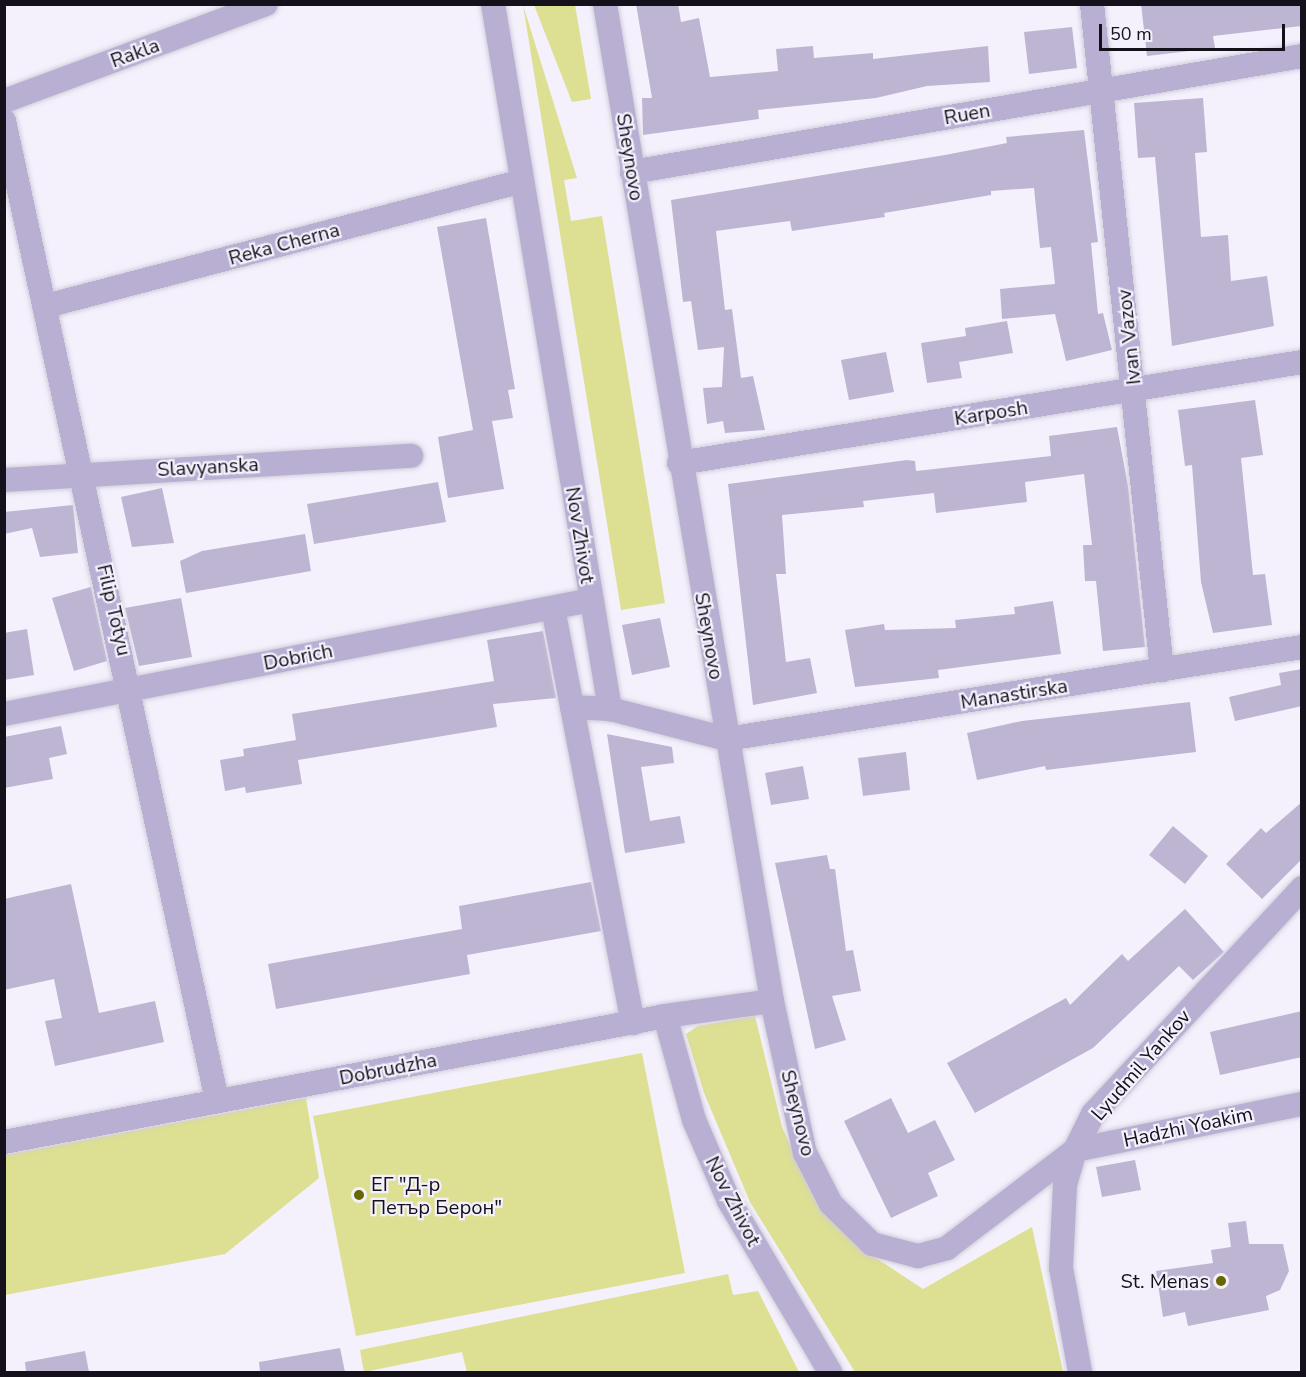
<!DOCTYPE html>
<meta charset="utf-8">
<style>
body{margin:0}
#map{position:relative;width:1306px;height:1377px;overflow:hidden;background:#f4f1fd;font-family:"Nunito Sans",sans-serif}
div>[style]{position:absolute}
[style*='--x']{left:calc(var(--x)*1px);top:calc(var(--y)*1px);width:calc(var(--w)*1px);rotate:calc(var(--a)*1deg)}
.green>*{inset:0;background:#dddf92}
.building>*{inset:0;background:#beb5d3}
.roads{filter:drop-shadow(0 0 2px #d0cdd9) drop-shadow(0 0 2px #d0cdd9)}
.street>*{height:24px;margin:-12px;padding:0 12px;transform-origin:12px;border-radius:12px;background:#b9afd3}
.dots>*{width:16px;height:16px;translate:-50% -50%;box-sizing:border-box;border:3px solid #f4f1fd;border-radius:50%}
span{translate:-50% -50%;white-space:nowrap;text-align:center;line-height:1.15;-webkit-text-stroke:4.5px #f4f1fd;paint-order:stroke}
.street-label{font-size:20px;color:#14111b}
.poi-label{font-size:20px;color:#14111b}
.left{translate:0 -50%;text-align:left}
.right{translate:-100% -50%;text-align:right}
.frame{position:absolute;inset:0;border:6px solid #14111b;pointer-events:none}
.scale{position:absolute;left:1099px;top:24px;width:186px;height:27px;box-sizing:border-box;border:3px solid #14111b;border-top:0;padding-left:8px;font-size:18px;line-height:21px;white-space:nowrap;color:#14111b;-webkit-text-stroke:4px #f4f1fd;paint-order:stroke}
</style>
<div id="map">
<div class="green">
<i style="clip-path:polygon(523px 5px,577px 178px,564px 180px,571px 221px,602px 216px,665px 603px,621px 610px)"></i>
<i style="clip-path:polygon(534px 5px,575px 5px,591px 99px,572px 102px)"></i>
<i style="clip-path:polygon(755px 1016px,782px 1127px,808px 1185px,834px 1223px,864px 1250px,923px 1289px,1032px 1227px,1063px 1372px,855px 1372px,750px 1202px,704px 1093px,686px 1034px,698px 1026px)"></i>
<i style="clip-path:polygon(642px 1053px,685px 1273px,356px 1336px,313px 1116px)"></i>
<i style="clip-path:polygon(306px 1098px,319px 1178px,225px 1254px,5px 1295px,5px 1155px)"></i>
<i style="clip-path:polygon(728px 1274px,733px 1295px,758px 1291px,799px 1372px,467px 1372px,462px 1352px,364px 1372px,360px 1350px)"></i>
</div>
<div class="building">
<i style="clip-path:polygon(636px 4px,678px 4px,681px 22px,699px 18px,710px 77px,778px 71px,776px 49px,813px 46px,814px 58px,873px 53px,873px 59px,988px 46px,990px 82px,927px 86px,876px 98px,758px 110px,759px 119px,643px 135px,642px 98px,652px 98px)"></i>
<i style="clip-path:polygon(1141px 4px,1302px 4px,1302px 26px,1213px 36px,1215px 48px,1147px 56px)"></i>
<i style="clip-path:polygon(1072px 27px,1077px 68px,1029px 74px,1024px 32px)"></i>
<i style="clip-path:polygon(1203px 98px,1207px 152px,1195px 153px,1201px 237px,1228px 235px,1231px 281px,1267px 276px,1274px 326px,1172px 346px,1155px 157px,1138px 158px,1134px 103px)"></i>
<i style="clip-path:polygon(1084px 130px,1098px 242px,1091px 243px,1098px 314px,1103px 313px,1112px 350px,1066px 361px,1055px 314px,1002px 319px,1000px 289px,1055px 284px,1051px 247px,1040px 248px,1034px 188px,991px 191px,991px 195px,884px 213px,885px 217px,792px 231px,790px 221px,716px 231px,725px 310px,732px 309px,741px 378px,753px 376px,765px 430px,725px 433px,723px 421px,707px 424px,703px 388px,722px 387px,724px 347px,698px 350px,691px 301px,683px 302px,671px 200px,945px 155px,1007px 143px,1006px 137px)"></i>
<i style="clip-path:polygon(486px 218px,515px 389px,508px 390px,513px 418px,492px 421px,504px 489px,448px 498px,438px 437px,473px 430px,437px 227px)"></i>
<i style="clip-path:polygon(1007px 321px,1013px 353px,959px 362px,962px 378px,927px 383px,921px 343px,966px 336px,965px 328px)"></i>
<i style="clip-path:polygon(886px 352px,894px 392px,849px 400px,841px 360px)"></i>
<i style="clip-path:polygon(1255px 400px,1263px 455px,1241px 458px,1253px 575px,1265px 574px,1272px 625px,1213px 633px,1201px 582px,1192px 465px,1185px 466px,1178px 410px)"></i>
<i style="clip-path:polygon(1117px 427px,1128px 486px,1145px 647px,1103px 651px,1096px 581px,1085px 581px,1083px 545px,1092px 545px,1084px 474px,1025px 482px,1027px 502px,936px 513px,934px 493px,863px 501px,864px 507px,782px 515px,786px 574px,776px 574px,786px 662px,810px 658px,817px 693px,753px 705px,728px 484px,907px 460px,915px 461px,916px 471px,1051px 456px,1049px 436px)"></i>
<i style="clip-path:polygon(438px 482px,446px 522px,314px 544px,307px 504px)"></i>
<i style="clip-path:polygon(162px 488px,174px 543px,132px 547px,121px 497px)"></i>
<i style="clip-path:polygon(73px 505px,78px 553px,40px 557px,32px 528px,4px 534px,4px 512px)"></i>
<i style="clip-path:polygon(305px 534px,311px 571px,186px 593px,180px 561px,202px 551px)"></i>
<i style="clip-path:polygon(91px 587px,107px 661px,74px 671px,52px 598px)"></i>
<i style="clip-path:polygon(181px 598px,192px 657px,139px 666px,125px 608px)"></i>
<i style="clip-path:polygon(1053px 601px,1061px 654px,938px 670px,939px 678px,855px 687px,845px 630px,884px 624px,885px 630px,956px 628px,955px 620px,1015px 614px,1014px 607px)"></i>
<i style="clip-path:polygon(660px 618px,670px 667px,632px 675px,622px 625px)"></i>
<i style="clip-path:polygon(27px 629px,34px 675px,4px 680px,4px 633px)"></i>
<i style="clip-path:polygon(543px 631px,556px 698px,493px 704px,497px 727px,298px 760px,302px 784px,246px 793px,245px 787px,225px 791px,220px 760px,244px 756px,243px 749px,296px 740px,292px 714px,494px 681px,487px 640px)"></i>
<i style="clip-path:polygon(1302px 669px,1302px 706px,1235px 721px,1229px 697px,1281px 685px,1279px 673px)"></i>
<i style="clip-path:polygon(1190px 702px,1196px 752px,1046px 770px,1045px 766px,977px 780px,967px 733px,1022px 721px)"></i>
<i style="clip-path:polygon(61px 726px,67px 754px,49px 758px,53px 779px,4px 788px,4px 737px)"></i>
<i style="clip-path:polygon(607px 734px,672px 747px,674px 763px,641px 767px,650px 821px,680px 816px,685px 843px,625px 853px)"></i>
<i style="clip-path:polygon(906px 752px,910px 790px,863px 796px,858px 758px)"></i>
<i style="clip-path:polygon(803px 766px,809px 799px,771px 805px,765px 773px)"></i>
<i style="clip-path:polygon(1302px 802px,1302px 859px,1262px 899px,1226px 864px,1261px 828px,1266px 833px)"></i>
<i style="clip-path:polygon(1173px 826px,1208px 856px,1185px 884px,1149px 855px)"></i>
<i style="clip-path:polygon(827px 855px,830px 869px,835px 869px,846px 951px,853px 950px,861px 991px,832px 996px,846px 1040px,815px 1049px,775px 863px)"></i>
<i style="clip-path:polygon(591px 882px,601px 931px,467px 955px,470px 974px,276px 1009px,268px 964px,462px 929px,459px 906px)"></i>
<i style="clip-path:polygon(71px 884px,99px 1013px,155px 1001px,164px 1042px,55px 1066px,45px 1021px,62px 1018px,54px 979px,4px 990px,4px 899px)"></i>
<i style="clip-path:polygon(1185px 909px,1224px 952px,1193px 980px,1179px 966px,1093px 1048px,975px 1113px,947px 1063px,1066px 998px,1070px 1005px,1122px 954px,1128px 961px)"></i>
<i style="clip-path:polygon(1302px 1011px,1302px 1057px,1220px 1075px,1210px 1032px)"></i>
<i style="clip-path:polygon(891px 1098px,908px 1133px,935px 1120px,955px 1160px,928px 1173px,938px 1196px,891px 1218px,844px 1121px)"></i>
<i style="clip-path:polygon(1135px 1160px,1141px 1190px,1102px 1197px,1096px 1167px)"></i>
<i style="clip-path:polygon(1246px 1221px,1249px 1244px,1283px 1244px,1289px 1271px,1280px 1290px,1266px 1296px,1269px 1310px,1188px 1326px,1185px 1312px,1163px 1317px,1156px 1271px,1213px 1263px,1211px 1250px,1231px 1247px,1228px 1223px)"></i>
<i style="clip-path:polygon(340px 1348px,345px 1372px,260px 1372px,259px 1362px)"></i>
<i style="clip-path:polygon(85px 1351px,89px 1372px,26px 1372px,25px 1362px)"></i>
</div>
<div class="roads">
<div class="street">
<i style="--x:493;--y:4;--w:715;--a:80.58"></i>
<i style="--x:610;--y:709;--w:38;--a:-177"></i>
<i style="--x:572;--y:707;--w:322;--a:79.1"></i>
<i style="--x:605;--y:4;--w:1011;--a:80.49"></i>
<i style="--x:772;--y:1001;--w:156;--a:77.8"></i>
<i style="--x:805;--y:1153;--w:57;--a:63"></i>
<i style="--x:831;--y:1204;--w:57;--a:44.3"></i>
<i style="--x:872;--y:1244;--w:48;--a:14.6"></i>
<i style="--x:918;--y:1256;--w:30;--a:-15"></i>
<i style="--x:947;--y:1248;--w:161;--a:-37.4"></i>
<i style="--x:1075;--y:1150;--w:40;--a:-63.4"></i>
<i style="--x:1093;--y:1114;--w:308;--a:-47.2"></i>
<i style="--x:1092;--y:4;--w:670;--a:84"></i>
<i style="--x:4;--y:101;--w:279;--a:-20.3"></i>
<i style="--x:4;--y:121;--w:1002;--a:77.73"></i>
<i style="--x:632;--y:172;--w:680;--a:-9.82"></i>
<i style="--x:46;--y:306;--w:492;--a:-14.7"></i>
<i style="--x:679;--y:463;--w:631;--a:-9.21"></i>
<i style="--x:4;--y:480;--w:408;--a:-3.4"></i>
<i style="--x:553;--y:608;--w:101;--a:79.1"></i>
<i style="--x:610;--y:709;--w:121;--a:14.4"></i>
<i style="--x:727;--y:739;--w:582;--a:-9.09"></i>
<i style="--x:4;--y:714;--w:598;--a:-10.99"></i>
<i style="--x:665;--y:1016;--w:108;--a:74.4"></i>
<i style="--x:694;--y:1120;--w:88;--a:66.6"></i>
<i style="--x:729;--y:1201;--w:199;--a:59.4"></i>
<i style="--x:4;--y:1142;--w:673;--a:-10.79"></i>
<i style="--x:665;--y:1016;--w:108;--a:-8"></i>
<i style="--x:1075;--y:1150;--w:232;--a:-11.5"></i>
<i style="--x:1075;--y:1150;--w:36;--a:106"></i>
<i style="--x:1065;--y:1185;--w:83;--a:92.8"></i>
<i style="--x:1061;--y:1268;--w:106;--a:79.6"></i>
</div>
</div>
<div class="dots">
<i style="left:359px;top:1195px;background:#676600"></i>
<i style="left:1221px;top:1281px;background:#676600"></i>
</div>
<div class="street-label">
<span style="left:135px;top:53px;rotate:-20deg">Rakla</span>
<span style="left:967px;top:114px;rotate:-10deg">Ruen</span>
<span style="left:630px;top:157px;rotate:81deg">Sheynovo</span>
<span style="left:284px;top:244px;rotate:-15deg">Reka Cherna</span>
<span style="left:1129px;top:337px;rotate:-96deg">Ivan Vazov</span>
<span style="left:991px;top:413px;rotate:-9deg">Karposh</span>
<span style="left:208px;top:467px;rotate:-3deg">Slavyanska</span>
<span style="left:580px;top:535px;rotate:81deg">Nov Zhivot</span>
<span style="left:114px;top:610px;rotate:77deg">Filip Totyu</span>
<span style="left:709px;top:636px;rotate:80deg">Sheynovo</span>
<span style="left:298px;top:657px;rotate:-11deg">Dobrich</span>
<span style="left:1014px;top:694px;rotate:-9deg">Manastirska</span>
<span style="left:1141px;top:1065px;rotate:-49deg">Lyudmil Yankov</span>
<span style="left:388px;top:1069px;rotate:-11deg">Dobrudzha</span>
<span style="left:798px;top:1113px;rotate:76deg">Sheynovo</span>
<span style="left:1188px;top:1127px;rotate:-12deg">Hadzhi Yoakim</span>
<span style="left:733px;top:1201px;rotate:63deg">Nov Zhivot</span>
</div>
<div class="poi-label">
<span class="left" style="left:371px;top:1196px">ЕГ "Д-р<br>Петър Берон"</span>
<span class="right" style="left:1209px;top:1281px">St. Menas</span>
</div>
<div class="frame"></div>
<div class="scale">50 m</div>
</div>
